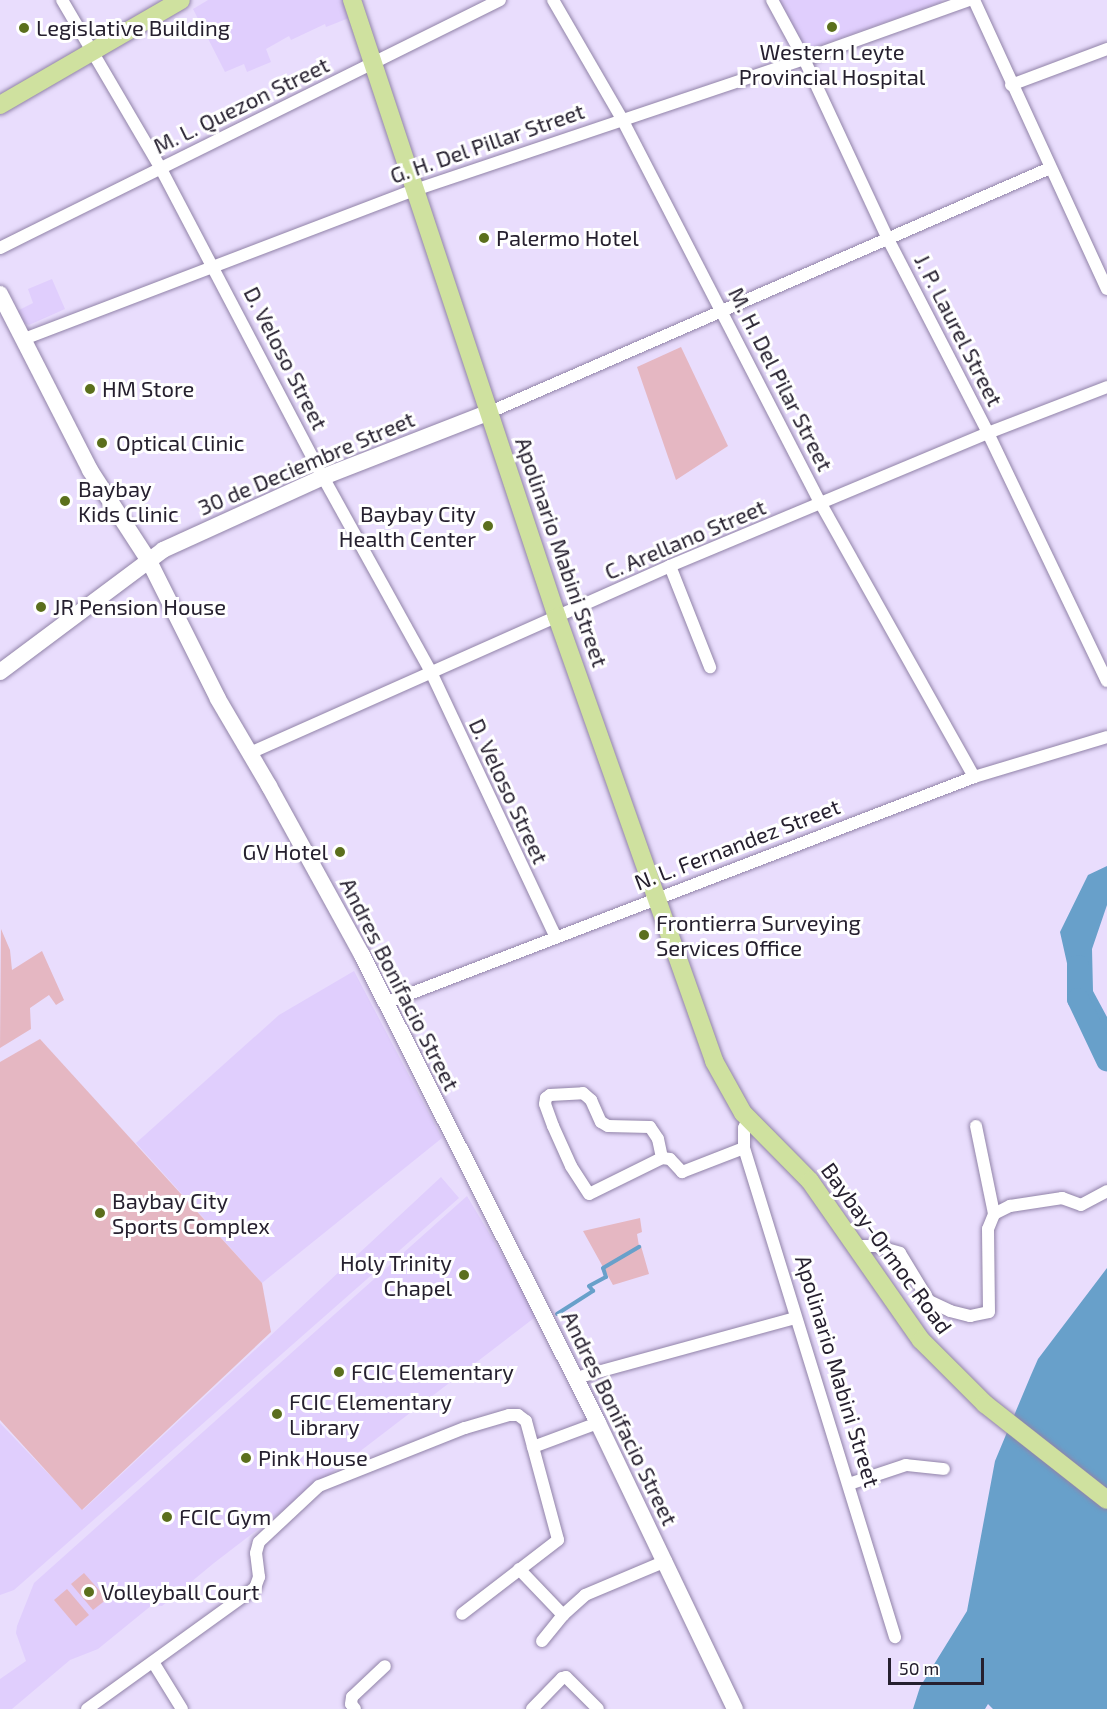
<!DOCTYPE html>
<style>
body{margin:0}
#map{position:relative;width:1107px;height:1709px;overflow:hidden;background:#e9ddfd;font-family:"Exo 2",sans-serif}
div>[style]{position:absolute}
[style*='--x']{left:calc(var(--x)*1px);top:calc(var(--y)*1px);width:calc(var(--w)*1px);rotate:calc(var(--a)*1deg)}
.built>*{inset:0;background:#e0cefd}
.green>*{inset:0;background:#e5b7c2}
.water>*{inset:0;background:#68a0ca}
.stream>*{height:4px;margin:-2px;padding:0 2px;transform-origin:2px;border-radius:2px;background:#68a0ca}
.river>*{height:22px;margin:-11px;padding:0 11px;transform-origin:11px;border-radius:11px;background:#68a0ca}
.roads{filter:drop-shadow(0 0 2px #9183a8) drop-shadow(0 0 2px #9183a8)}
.street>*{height:12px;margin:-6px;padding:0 6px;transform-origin:6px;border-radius:6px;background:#fff}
.secondary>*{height:16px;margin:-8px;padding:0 8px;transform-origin:8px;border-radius:8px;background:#fff}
.primary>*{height:18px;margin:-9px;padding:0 9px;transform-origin:9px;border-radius:9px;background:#cfe19f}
.dots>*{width:16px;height:16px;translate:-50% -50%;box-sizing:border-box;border:3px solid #fff;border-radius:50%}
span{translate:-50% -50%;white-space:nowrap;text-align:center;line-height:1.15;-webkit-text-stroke:6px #fff;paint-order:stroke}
.poi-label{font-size:22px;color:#26202f}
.left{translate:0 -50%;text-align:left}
.right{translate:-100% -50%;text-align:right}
.street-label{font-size:22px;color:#26202f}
.scale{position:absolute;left:888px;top:1658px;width:96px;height:27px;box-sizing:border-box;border:3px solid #26202f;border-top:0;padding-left:8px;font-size:18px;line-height:21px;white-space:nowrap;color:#26202f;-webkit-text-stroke:4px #fff;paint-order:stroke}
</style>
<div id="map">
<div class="built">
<i style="clip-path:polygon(208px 0,343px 0,349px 18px,326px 27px,325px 24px,291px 40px,289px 36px,266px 49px,271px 62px,247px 72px,244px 64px,225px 72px,193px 9px)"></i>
<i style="clip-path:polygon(778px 0,941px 0,942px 2px,804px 51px)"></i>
<i style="clip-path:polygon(52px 279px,65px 309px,29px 325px,22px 322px,17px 311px,33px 303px,28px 289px)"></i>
<i style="clip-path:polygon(354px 971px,442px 1138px,262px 1283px,136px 1143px,279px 1015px)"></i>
<i style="clip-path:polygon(441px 1177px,459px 1198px,14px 1590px,0 1595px,0 1423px,83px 1510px)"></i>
<i style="clip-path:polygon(467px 1196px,538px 1315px,214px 1563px,162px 1606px,152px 1605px,98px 1649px,70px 1660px,12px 1709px,0 1709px,0 1679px,26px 1661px,16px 1633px,17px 1626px,34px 1583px)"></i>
</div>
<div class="green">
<i style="clip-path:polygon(681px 347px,728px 446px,676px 480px,637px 367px)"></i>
<i style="clip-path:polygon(1px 929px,10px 950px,12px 970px,42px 951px,64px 1000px,56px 1005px,49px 995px,30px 1008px,31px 1029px,0 1048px)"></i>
<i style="clip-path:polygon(40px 1039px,262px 1283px,271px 1332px,82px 1510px,0 1420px,0 1062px)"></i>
<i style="clip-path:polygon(640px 1218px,642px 1232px,637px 1234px,639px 1246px,641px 1246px,649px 1274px,613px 1285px,583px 1231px)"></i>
<i style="clip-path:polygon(84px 1573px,107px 1599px,93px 1610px,71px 1584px)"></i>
<i style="clip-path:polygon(67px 1589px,89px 1615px,76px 1626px,54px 1600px)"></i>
</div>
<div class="water">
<i style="clip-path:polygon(1107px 866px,1107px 905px,1092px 949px,1093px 991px,1107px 1017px,1107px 1045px,1073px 990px,1060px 932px,1088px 875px)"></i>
<i style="clip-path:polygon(1107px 1268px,1107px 1709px,993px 1709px,988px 1704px,985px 1709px,913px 1709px,920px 1687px,967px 1611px,995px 1461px,1031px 1375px,1038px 1359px)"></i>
</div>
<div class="stream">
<i style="--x:557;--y:1314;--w:43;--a:-32.6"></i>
<i style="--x:593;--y:1291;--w:6;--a:-129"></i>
<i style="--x:589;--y:1286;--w:19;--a:-28"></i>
<i style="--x:606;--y:1277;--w:9;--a:-108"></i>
<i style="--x:603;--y:1268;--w:42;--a:-30.3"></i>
</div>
<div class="river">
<i style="--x:1078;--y:966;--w:33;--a:90"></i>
<i style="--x:1078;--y:999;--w:68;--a:64.6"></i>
</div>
<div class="roads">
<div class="street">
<i style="--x:62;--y:0;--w:194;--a:59.6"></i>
<i style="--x:160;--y:167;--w:350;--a:62.3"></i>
<i style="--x:323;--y:477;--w:223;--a:61"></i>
<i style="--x:431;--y:672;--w:292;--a:64.8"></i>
<i style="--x:553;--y:0;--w:138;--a:59.9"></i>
<i style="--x:622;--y:119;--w:433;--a:62.7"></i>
<i style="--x:821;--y:504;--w:313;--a:60.7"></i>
<i style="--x:772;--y:0;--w:67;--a:61.5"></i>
<i style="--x:804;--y:59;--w:199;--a:65"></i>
<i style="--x:888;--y:239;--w:218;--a:62.7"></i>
<i style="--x:988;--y:433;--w:275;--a:64.4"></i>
<i style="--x:974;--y:0;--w:318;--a:65.3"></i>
<i style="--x:1011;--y:85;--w:103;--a:-20.6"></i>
<i style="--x:0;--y:248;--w:558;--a:-26.38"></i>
<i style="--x:24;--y:339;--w:418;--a:-20.9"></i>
<i style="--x:415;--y:190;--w:410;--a:-18.6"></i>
<i style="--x:804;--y:59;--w:175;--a:-19.7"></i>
<i style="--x:490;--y:412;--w:611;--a:-23.54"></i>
<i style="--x:670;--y:566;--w:109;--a:68.4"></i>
<i style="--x:250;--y:753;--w:460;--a:-24"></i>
<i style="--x:670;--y:566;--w:345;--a:-22.7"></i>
<i style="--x:988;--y:433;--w:128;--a:-21.1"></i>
<i style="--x:386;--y:1003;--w:630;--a:-21.02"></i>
<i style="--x:974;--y:777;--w:139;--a:-16.7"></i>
<i style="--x:748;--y:1119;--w:10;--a:114"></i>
<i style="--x:744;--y:1128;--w:20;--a:90"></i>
<i style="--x:744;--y:1148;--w:512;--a:72.84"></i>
<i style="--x:976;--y:1126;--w:90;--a:78.4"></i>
<i style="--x:662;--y:1158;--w:81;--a:153.7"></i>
<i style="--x:589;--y:1194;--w:33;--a:-123"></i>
<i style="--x:571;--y:1166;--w:44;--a:-114.2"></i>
<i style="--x:553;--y:1126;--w:23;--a:-110"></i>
<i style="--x:545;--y:1104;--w:6;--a:-81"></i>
<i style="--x:546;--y:1098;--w:5;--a:-37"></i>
<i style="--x:550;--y:1095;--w:33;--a:-3"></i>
<i style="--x:583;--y:1093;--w:11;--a:41"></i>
<i style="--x:591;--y:1100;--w:24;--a:66"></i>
<i style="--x:601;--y:1122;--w:8;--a:30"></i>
<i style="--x:608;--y:1126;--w:42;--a:1.4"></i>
<i style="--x:650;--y:1127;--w:14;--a:56"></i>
<i style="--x:658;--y:1139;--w:19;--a:78"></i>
<i style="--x:662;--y:1158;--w:8;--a:7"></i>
<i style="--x:670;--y:1159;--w:18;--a:47"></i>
<i style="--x:682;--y:1172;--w:66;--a:-21.2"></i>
<i style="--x:858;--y:1246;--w:18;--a:0"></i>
<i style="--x:876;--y:1246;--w:25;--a:16"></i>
<i style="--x:900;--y:1253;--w:56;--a:58.9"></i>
<i style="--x:929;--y:1301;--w:23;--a:25"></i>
<i style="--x:950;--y:1311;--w:21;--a:14"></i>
<i style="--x:970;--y:1316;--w:19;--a:-12"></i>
<i style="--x:989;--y:1312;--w:83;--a:-90.7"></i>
<i style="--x:988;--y:1229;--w:16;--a:-68"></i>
<i style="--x:994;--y:1214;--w:18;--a:-27"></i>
<i style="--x:1010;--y:1206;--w:53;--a:-8.7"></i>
<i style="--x:1062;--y:1198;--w:20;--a:20"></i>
<i style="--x:1081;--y:1205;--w:30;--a:-28"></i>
<i style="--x:576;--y:1378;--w:227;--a:-15.3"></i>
<i style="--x:533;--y:1447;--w:69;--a:-20.3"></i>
<i style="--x:849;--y:1484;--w:60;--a:-18.4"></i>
<i style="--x:906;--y:1465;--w:38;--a:6"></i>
<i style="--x:519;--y:1569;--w:64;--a:46.3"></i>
<i style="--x:542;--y:1641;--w:33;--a:-51"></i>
<i style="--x:563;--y:1615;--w:30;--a:-42"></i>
<i style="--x:585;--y:1595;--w:88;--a:-22.8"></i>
<i style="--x:153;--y:1662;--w:55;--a:58.3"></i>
<i style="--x:87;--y:1709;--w:207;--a:-35.8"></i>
<i style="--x:255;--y:1588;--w:12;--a:-70"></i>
<i style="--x:259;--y:1577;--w:24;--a:-97"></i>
<i style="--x:256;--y:1553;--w:11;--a:-75"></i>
<i style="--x:259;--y:1542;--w:82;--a:-43"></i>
<i style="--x:319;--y:1486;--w:157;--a:-21.7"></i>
<i style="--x:465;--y:1428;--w:46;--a:-16.5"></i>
<i style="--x:509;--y:1415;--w:9;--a:0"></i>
<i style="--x:518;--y:1415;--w:10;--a:37"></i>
<i style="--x:526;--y:1421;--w:123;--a:74.9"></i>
<i style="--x:558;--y:1540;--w:121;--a:142.4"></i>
<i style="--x:355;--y:1709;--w:6;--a:-129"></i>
<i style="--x:351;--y:1704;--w:7;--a:-82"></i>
<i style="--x:352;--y:1697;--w:45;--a:-43.2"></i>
<i style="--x:532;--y:1709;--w:43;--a:-45.9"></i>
<i style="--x:562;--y:1678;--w:4;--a:-14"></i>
<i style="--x:566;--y:1677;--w:45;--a:45"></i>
</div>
<div class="secondary">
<i style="--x:0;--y:294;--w:198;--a:62.9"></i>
<i style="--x:90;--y:470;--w:108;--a:57"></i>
<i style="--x:149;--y:561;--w:154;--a:63.4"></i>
<i style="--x:218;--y:699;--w:101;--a:59.6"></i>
<i style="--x:269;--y:786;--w:193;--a:61.2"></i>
<i style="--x:362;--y:955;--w:524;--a:63.24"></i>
<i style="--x:598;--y:1423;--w:317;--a:64.4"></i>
<i style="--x:0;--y:672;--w:204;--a:-36.8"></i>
<i style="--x:163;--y:550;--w:176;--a:-24.5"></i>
<i style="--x:323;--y:477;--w:179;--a:-21.3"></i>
</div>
<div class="primary">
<i style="--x:352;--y:0;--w:650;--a:71.62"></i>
<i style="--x:557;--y:617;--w:471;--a:70.5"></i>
<i style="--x:714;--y:1061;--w:60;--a:60.9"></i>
<i style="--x:743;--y:1113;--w:95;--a:45.4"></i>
<i style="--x:810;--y:1181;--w:194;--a:55.1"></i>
<i style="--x:921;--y:1340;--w:91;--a:45"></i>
<i style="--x:985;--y:1404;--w:155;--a:38.2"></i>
<i style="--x:0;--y:105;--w:209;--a:-30.1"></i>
</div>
</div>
<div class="dots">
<i style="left:832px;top:27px;background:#5b6f1d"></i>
<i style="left:24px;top:28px;background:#5b6f1d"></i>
<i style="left:484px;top:238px;background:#5b6f1d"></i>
<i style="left:90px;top:389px;background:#5b6f1d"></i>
<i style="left:102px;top:443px;background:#5b6f1d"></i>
<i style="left:65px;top:501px;background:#5b6f1d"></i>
<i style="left:488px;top:526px;background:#5b6f1d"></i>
<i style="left:41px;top:607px;background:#5b6f1d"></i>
<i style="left:340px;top:852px;background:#5b6f1d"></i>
<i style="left:644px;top:935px;background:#5b6f1d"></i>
<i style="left:100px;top:1213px;background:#5b6f1d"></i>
<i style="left:464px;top:1275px;background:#5b6f1d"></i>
<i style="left:339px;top:1372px;background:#5b6f1d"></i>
<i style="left:277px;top:1414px;background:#5b6f1d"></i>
<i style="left:246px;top:1458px;background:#5b6f1d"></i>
<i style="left:167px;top:1517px;background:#5b6f1d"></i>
<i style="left:89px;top:1592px;background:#5b6f1d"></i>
</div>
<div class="poi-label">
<span class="left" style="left:36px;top:28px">Legislative Building</span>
<span style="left:832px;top:64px">Western Leyte<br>Provincial Hospital</span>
<span class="left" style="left:496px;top:238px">Palermo Hotel</span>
<span class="left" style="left:102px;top:389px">HM Store</span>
<span class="left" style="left:116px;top:443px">Optical Clinic</span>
<span class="left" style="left:78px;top:501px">Baybay<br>Kids Clinic</span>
<span class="right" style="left:476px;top:526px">Baybay City<br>Health Center</span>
<span class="left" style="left:53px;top:607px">JR Pension House</span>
<span class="right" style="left:328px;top:852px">GV Hotel</span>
<span class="left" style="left:656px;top:935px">Frontierra Surveying<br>Services Office</span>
<span class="left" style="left:112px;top:1213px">Baybay City<br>Sports Complex</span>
<span class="right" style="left:452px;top:1275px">Holy Trinity<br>Chapel</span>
<span class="left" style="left:351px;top:1372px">FCIC Elementary</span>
<span class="left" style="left:289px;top:1414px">FCIC Elementary<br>Library</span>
<span class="left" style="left:258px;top:1458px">Pink House</span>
<span class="left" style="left:179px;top:1517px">FCIC Gym</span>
<span class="left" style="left:101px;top:1592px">Volleyball Court</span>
</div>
<div class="street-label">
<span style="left:241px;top:105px;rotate:-26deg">M. L. Quezon Street</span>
<span style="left:487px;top:143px;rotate:-19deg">G. H. Del Pillar Street</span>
<span style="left:959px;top:330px;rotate:63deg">J. P. Laurel Street</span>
<span style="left:286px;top:358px;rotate:63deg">D. Veloso Street</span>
<span style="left:781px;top:379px;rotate:63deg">M. H. Del Pilar Street</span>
<span style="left:306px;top:463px;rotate:-23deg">30 de Deciembre Street</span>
<span style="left:685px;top:539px;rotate:-23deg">C. Arellano Street</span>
<span style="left:562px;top:552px;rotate:71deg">Apolinario Mabini Street</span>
<span style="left:509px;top:791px;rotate:65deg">D. Veloso Street</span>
<span style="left:737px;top:844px;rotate:-21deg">N. L. Fernandez Street</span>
<span style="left:400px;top:984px;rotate:63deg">Andres Bonifacio Street</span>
<span style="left:887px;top:1248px;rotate:54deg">Baybay-Ormoc Road</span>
<span style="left:838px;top:1371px;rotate:73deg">Apolinario Mabini Street</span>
<span style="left:620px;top:1418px;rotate:64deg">Andres Bonifacio Street</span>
</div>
<div class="scale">50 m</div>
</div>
